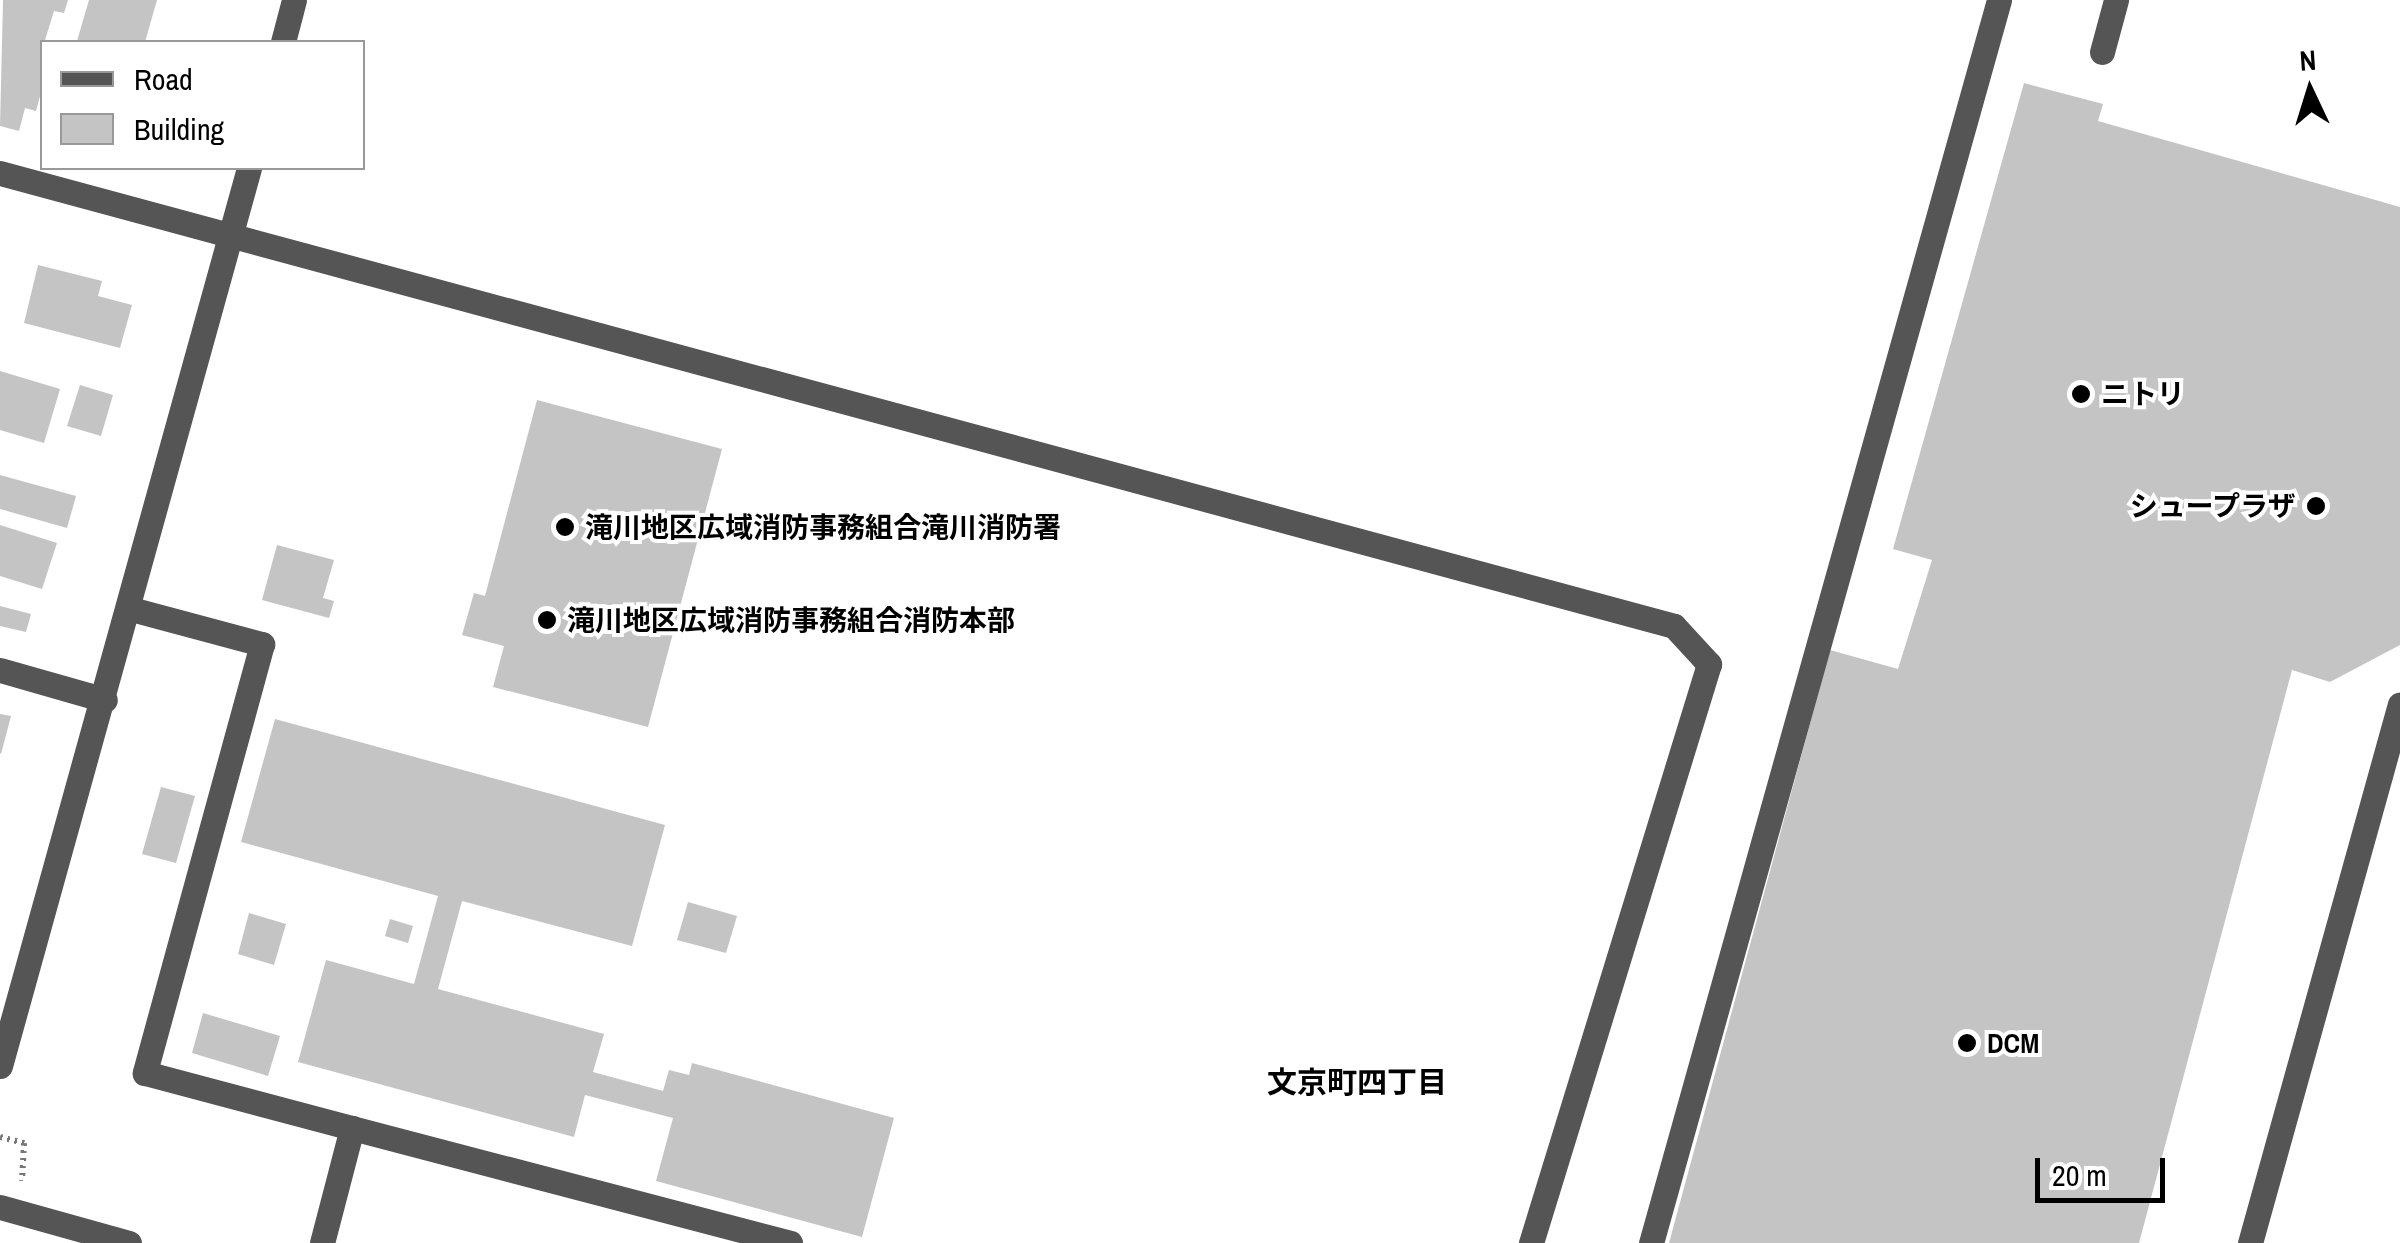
<!DOCTYPE html>
<meta charset="utf-8">
<style>
body{margin:0}
#map{position:relative;width:2400px;height:1243px;overflow:hidden;background:#fff;font-family:"Archivo Narrow","Noto Sans JP",sans-serif}
div>[style]{position:absolute}
[style*='--x']{left:calc(var(--x)*1px);top:calc(var(--y)*1px);width:calc(var(--w)*1px);rotate:calc(var(--a)*1deg)}
.building>*{inset:0;background:#c4c4c4}
.path>*{height:6px;margin-top:-3px;transform-origin:0;background:repeating-linear-gradient(90deg,#777 0 2.5px,transparent 0 7.5px)}
.minor>*{height:25px;margin:-12.5px;padding:0 12.5px;transform-origin:12.5px;border-radius:12.5px;background:#555}
.dots>*{width:28px;height:28px;translate:-50% -50%;box-sizing:border-box;border:5px solid #fff;border-radius:50%}
span{translate:-50% -50%;white-space:nowrap;text-align:center;line-height:1.15;-webkit-text-stroke:8px #fff;paint-order:stroke}
.poi-label{font-size:28px;color:#000;font-weight:700}
.left{translate:0 -50%;text-align:left}
.right{translate:-100% -50%;text-align:right}
.neighbourhood-label{font-size:30px;color:#000;font-weight:700}
.legend{position:absolute;left:40px;top:40px;width:325px;height:130px;box-sizing:border-box;background:#fff;border:2px solid #999;margin:0;padding:12px 18px;list-style:none;font-size:30px;color:#000}
.legend li{display:flex;align-items:center;gap:20px;height:50px}
.legend b{width:50px;border:2px solid #999}
.north{position:absolute;left:2260px;top:40px;width:100px;height:100px;-webkit-text-stroke:8px #fff;paint-order:stroke;rotate:356deg;font-size:28px;font-weight:700;line-height:40px;text-align:center;color:#000}
.north::after{content:'';display:block;margin:auto;width:35px;height:45px;background:#000;clip-path:polygon(50% 0,100% 100%,50% 72%,0 100%)}
.scale{position:absolute;left:2035px;top:1158px;width:130px;height:45px;box-sizing:border-box;border:5px solid #000;border-top:0;padding-left:12px;font-size:30px;line-height:35px;white-space:nowrap;color:#000;-webkit-text-stroke:8px #fff;paint-order:stroke}
</style>
<div id="map">
<div class="building">
<i style="clip-path:polygon(3px 0,68px 0,64px 13px,54px 11px,41px 53px,42px 89px,36px 111px,25px 108px,19px 131px,0 126px)"></i>
<i style="clip-path:polygon(89px 0,157px 0,145px 42px,77px 41px)"></i>
<i style="clip-path:polygon(2024px 83px,2103px 104px,2098px 121px,2400px 207px,2400px 645px,2330px 682px,2292px 670px,2139px 1243px,1669px 1243px,1830px 650px,1898px 669px,1932px 560px,1893px 549px)"></i>
<i style="clip-path:polygon(38px 265px,102px 281px,98px 296px,132px 305px,120px 348px,24px 323px)"></i>
<i style="clip-path:polygon(0 371px,60px 389px,44px 443px,0 430px)"></i>
<i style="clip-path:polygon(80px 385px,113px 395px,101px 436px,67px 426px)"></i>
<i style="clip-path:polygon(537px 400px,722px 449px,648px 727px,493px 687px,504px 646px,462px 635px,474px 593px,485px 596px)"></i>
<i style="clip-path:polygon(0 475px,76px 496px,67px 528px,0 509px)"></i>
<i style="clip-path:polygon(0 525px,57px 543px,42px 589px,0 576px)"></i>
<i style="clip-path:polygon(277px 545px,334px 560px,323px 598px,334px 601px,329px 618px,262px 600px)"></i>
<i style="clip-path:polygon(0 606px,31px 614px,26px 632px,0 626px)"></i>
<i style="clip-path:polygon(0 714px,11px 716px,1px 754px,0 753px)"></i>
<i style="clip-path:polygon(275px 719px,665px 825px,632px 946px,462px 901px,438px 989px,604px 1034px,593px 1072px,663px 1091px,669px 1070px,689px 1075px,692px 1063px,894px 1118px,862px 1237px,656px 1181px,673px 1118px,585px 1095px,574px 1137px,298px 1062px,326px 960px,414px 984px,438px 896px,241px 842px)"></i>
<i style="clip-path:polygon(161px 787px,195px 796px,176px 863px,142px 854px)"></i>
<i style="clip-path:polygon(688px 902px,737px 916px,726px 953px,677px 940px)"></i>
<i style="clip-path:polygon(249px 913px,286px 924px,274px 965px,238px 954px)"></i>
<i style="clip-path:polygon(390px 919px,413px 926px,408px 943px,385px 936px)"></i>
<i style="clip-path:polygon(203px 1013px,280px 1036px,268px 1076px,192px 1053px)"></i>
</div>
<div class="path">
<i style="--x:0;--y:1137;--w:25;--a:14"></i>
<i style="--x:24;--y:1143;--w:38;--a:93"></i>
</div>
<div class="minor">
<i style="--x:283;--y:42;--w:43;--a:-75.3"></i>
<i style="--x:2102;--y:52;--w:54;--a:-74.9"></i>
<i style="--x:0;--y:173;--w:1734;--a:15.14"></i>
<i style="--x:1674;--y:626;--w:52;--a:47.4"></i>
<i style="--x:1709;--y:664;--w:606;--a:107.09"></i>
<i style="--x:131;--y:609;--w:136;--a:15"></i>
<i style="--x:262;--y:644;--w:445;--a:105.3"></i>
<i style="--x:145;--y:1073;--w:214;--a:14.9"></i>
<i style="--x:0;--y:670;--w:109;--a:15.9"></i>
<i style="--x:0;--y:1066;--w:932;--a:-74.5"></i>
<i style="--x:0;--y:1207;--w:134;--a:15.6"></i>
<i style="--x:322;--y:1243;--w:119;--a:-75.4"></i>
<i style="--x:352;--y:1128;--w:453;--a:14.7"></i>
<i style="--x:1651;--y:1243;--w:1291;--a:-74.36"></i>
<i style="--x:2250;--y:1243;--w:559;--a:-74.45"></i>
</div>
<div class="dots">
<i style="left:2081px;top:394px;background:#000"></i>
<i style="left:2316px;top:506px;background:#000"></i>
<i style="left:565px;top:527px;background:#000"></i>
<i style="left:547px;top:620px;background:#000"></i>
<i style="left:1967px;top:1043px;background:#000"></i>
</div>
<div class="poi-label">
<span class="left" style="left:2101px;top:394px">ニトリ</span>
<span class="right" style="left:2296px;top:506px">シュープラザ</span>
<span class="left" style="left:585px;top:527px">滝川地区広域消防事務組合滝川消防署</span>
<span class="left" style="left:567px;top:620px">滝川地区広域消防事務組合消防本部</span>
<span class="left" style="left:1987px;top:1043px">DCM</span>
</div>
<div class="neighbourhood-label">
<span style="left:1357px;top:1082px">文京町四丁目</span>
</div>
<ul class="legend">
<li><b style="height:12px;background:#555"></b>Road</li>
<li><b style="height:28px;background:#c4c4c4"></b>Building</li>
</ul>
<div class="north">N</div>
<div class="scale">20 m</div>
</div>
